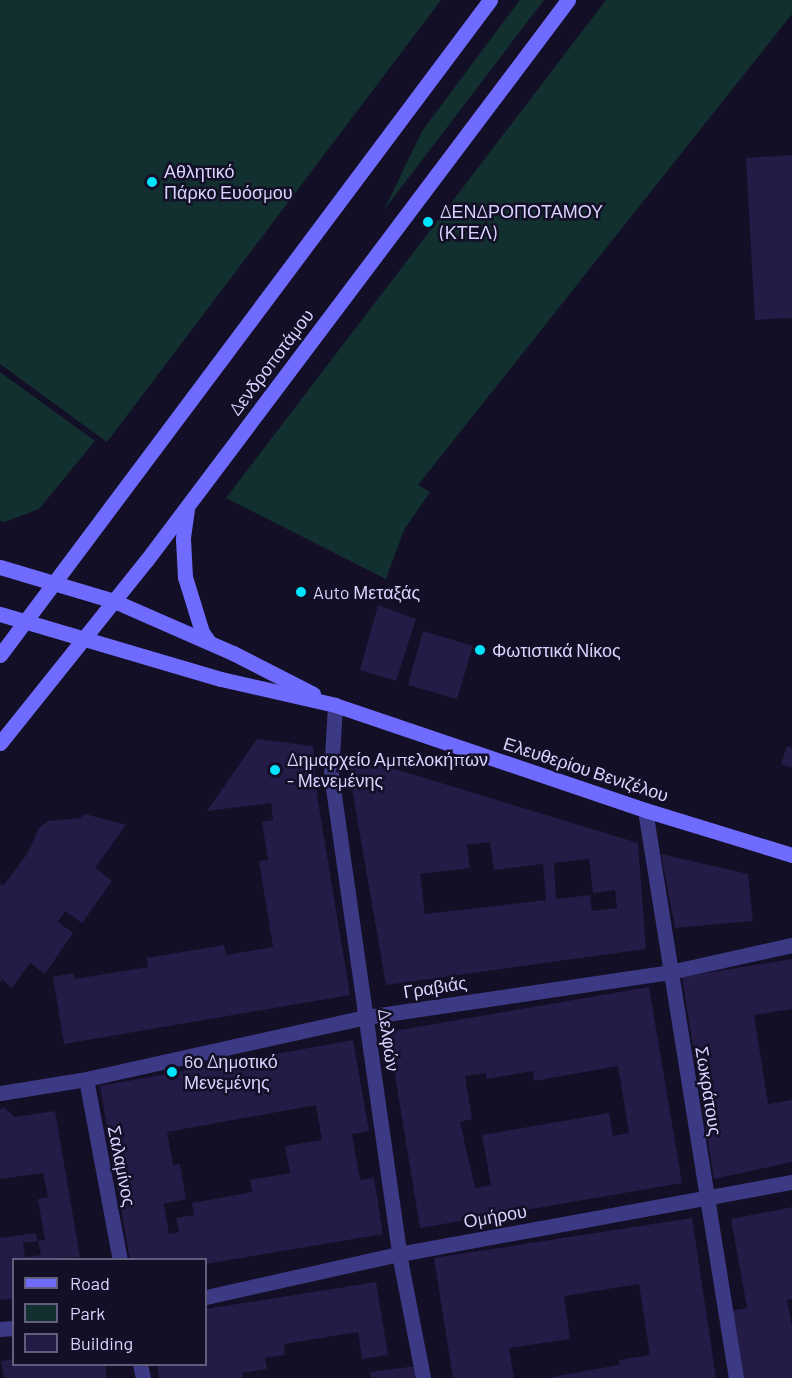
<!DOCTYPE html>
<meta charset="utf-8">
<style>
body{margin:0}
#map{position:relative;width:792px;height:1378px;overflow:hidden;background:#130f26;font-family:Barlow,sans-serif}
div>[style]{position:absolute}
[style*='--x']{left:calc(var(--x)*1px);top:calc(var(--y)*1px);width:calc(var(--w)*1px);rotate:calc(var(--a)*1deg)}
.green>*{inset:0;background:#12302f}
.building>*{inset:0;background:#241b47}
.minor>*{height:15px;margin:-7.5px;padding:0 7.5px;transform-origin:7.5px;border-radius:7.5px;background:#3d3a85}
.secondary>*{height:15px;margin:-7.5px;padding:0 7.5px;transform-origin:7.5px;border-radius:7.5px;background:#6f6bff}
.dots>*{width:16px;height:16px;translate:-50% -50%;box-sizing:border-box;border:3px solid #130f26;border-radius:50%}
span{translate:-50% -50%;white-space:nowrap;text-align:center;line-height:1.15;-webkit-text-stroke:5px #130f26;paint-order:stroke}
.poi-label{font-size:18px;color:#d9d4ff}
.left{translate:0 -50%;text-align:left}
.street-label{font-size:18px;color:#d9d4ff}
.legend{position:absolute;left:12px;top:1258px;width:195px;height:108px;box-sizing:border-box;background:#130f26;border:2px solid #625e7d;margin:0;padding:8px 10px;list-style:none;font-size:18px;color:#d9d4ff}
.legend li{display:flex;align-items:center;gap:12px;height:30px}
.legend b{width:30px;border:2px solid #625e7d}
</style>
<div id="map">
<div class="green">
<i style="clip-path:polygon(0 0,441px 0,107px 442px,0 364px)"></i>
<i style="clip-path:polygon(520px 0,544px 0,384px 210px,422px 131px)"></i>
<i style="clip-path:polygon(606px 0,792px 0,792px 14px,418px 485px,430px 492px,404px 530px,386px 579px,226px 498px)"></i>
<i style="clip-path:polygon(0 372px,95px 441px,39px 509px,5px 522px,0 521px)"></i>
</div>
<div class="building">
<i style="clip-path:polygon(792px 155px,792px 318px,755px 320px,746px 158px)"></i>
<i style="clip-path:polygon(378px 605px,416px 619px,396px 681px,360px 670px)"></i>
<i style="clip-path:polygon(423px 631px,473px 646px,457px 699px,408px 685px)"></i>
<i style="clip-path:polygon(257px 739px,313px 746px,317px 795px,350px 995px,64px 1044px,53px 977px,73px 973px,75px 979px,148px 967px,146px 958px,224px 945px,226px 955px,273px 947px,259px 861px,268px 860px,262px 822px,273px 820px,271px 803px,207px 811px)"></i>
<i style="clip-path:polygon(787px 746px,792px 748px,792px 768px,781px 764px)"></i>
<i style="clip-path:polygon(evenodd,346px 754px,638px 843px,646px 949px,386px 985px,346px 754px,490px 842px,494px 870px,543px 864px,546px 900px,425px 914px,420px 874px,470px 868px,467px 845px,490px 842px,346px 754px,589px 859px,593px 893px,615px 890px,617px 908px,592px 911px,590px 895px,556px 899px,554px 863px,589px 859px)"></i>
<i style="clip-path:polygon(85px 814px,126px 825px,95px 868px,112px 881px,82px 923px,65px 911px,58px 922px,73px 933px,45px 974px,30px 963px,12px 988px,2px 979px,0 983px,0 884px,3px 886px,27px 854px,39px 828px,48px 821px,80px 818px)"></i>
<i style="clip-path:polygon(661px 854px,748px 874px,753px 921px,675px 928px)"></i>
<i style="clip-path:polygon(792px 959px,792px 1009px,754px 1015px,768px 1104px,792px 1100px,792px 1162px,714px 1179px,682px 977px)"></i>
<i style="clip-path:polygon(evenodd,649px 987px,682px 1183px,420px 1228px,388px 1032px,649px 987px,618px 1066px,629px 1133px,613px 1136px,609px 1113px,482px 1135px,491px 1185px,475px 1188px,460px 1122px,472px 1119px,465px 1076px,486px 1073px,486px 1079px,533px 1071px,534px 1081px,618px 1066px)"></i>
<i style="clip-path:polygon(evenodd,353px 1040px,369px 1131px,352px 1134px,360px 1180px,374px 1178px,383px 1234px,206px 1264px,206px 1260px,130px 1260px,100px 1086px,353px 1040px,316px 1105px,322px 1140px,285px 1146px,290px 1173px,250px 1180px,252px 1192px,192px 1203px,194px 1215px,176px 1218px,179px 1232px,169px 1234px,164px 1204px,186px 1199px,180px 1164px,173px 1165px,167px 1132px,316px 1105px)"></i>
<i style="clip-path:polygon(3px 1107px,15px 1117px,55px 1111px,80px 1257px,14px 1260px,14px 1299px,0 1300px,0 1238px,35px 1233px,38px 1241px,23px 1243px,25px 1257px,41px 1255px,38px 1241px,45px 1240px,38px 1199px,48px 1197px,43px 1173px,0 1179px,0 1110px)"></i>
<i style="clip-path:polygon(792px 1207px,792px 1299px,787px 1300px,792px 1326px,792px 1378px,742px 1378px,730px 1311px,747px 1308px,731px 1219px)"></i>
<i style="clip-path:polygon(692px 1218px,716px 1378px,546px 1378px,619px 1365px,619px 1360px,650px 1355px,639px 1284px,564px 1296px,570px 1339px,509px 1348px,514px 1378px,453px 1378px,434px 1258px)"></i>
<i style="clip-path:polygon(376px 1282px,388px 1355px,362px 1359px,358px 1332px,284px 1344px,285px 1355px,265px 1358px,267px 1369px,242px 1373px,243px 1378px,159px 1378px,157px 1365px,206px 1365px,206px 1309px)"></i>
<i style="clip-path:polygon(14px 1359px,14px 1365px,105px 1365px,107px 1378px,4px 1378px,1px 1361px)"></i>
<i style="clip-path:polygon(417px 1366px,418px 1378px,371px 1378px,370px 1372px)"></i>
</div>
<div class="minor">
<i style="--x:335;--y:705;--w:69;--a:93.3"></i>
<i style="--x:331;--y:774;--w:485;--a:81.9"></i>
<i style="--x:399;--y:1254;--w:126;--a:79"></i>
<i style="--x:645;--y:810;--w:575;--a:80.9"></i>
<i style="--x:86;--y:1079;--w:184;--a:79.4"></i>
<i style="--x:0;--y:1093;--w:87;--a:-9.2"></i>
<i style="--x:86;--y:1079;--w:287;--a:-12.5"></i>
<i style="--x:366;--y:1017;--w:307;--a:-8.4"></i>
<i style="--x:670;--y:972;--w:125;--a:-12.5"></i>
<i style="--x:206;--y:1297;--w:198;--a:-12.6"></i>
<i style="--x:399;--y:1254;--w:400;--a:-10.4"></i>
<i style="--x:0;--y:1329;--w:14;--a:-4"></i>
<i style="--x:140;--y:1364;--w:14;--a:78"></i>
</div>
<div class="secondary">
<i style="--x:187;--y:509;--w:30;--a:98"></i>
<i style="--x:183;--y:539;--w:38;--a:87"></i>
<i style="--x:185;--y:577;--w:58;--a:72.8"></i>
<i style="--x:202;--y:632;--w:12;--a:55"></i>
<i style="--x:0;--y:567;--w:119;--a:16.6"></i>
<i style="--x:114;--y:601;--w:130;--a:23.6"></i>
<i style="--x:233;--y:653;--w:90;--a:27.1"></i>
<i style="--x:0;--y:614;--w:230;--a:16.4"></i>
<i style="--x:221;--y:679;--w:117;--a:12.8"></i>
<i style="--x:335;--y:705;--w:327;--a:18.7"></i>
<i style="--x:645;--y:810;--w:154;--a:17"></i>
<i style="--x:0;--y:655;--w:818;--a:-53.2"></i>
<i style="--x:0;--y:743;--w:233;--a:-51.3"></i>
<i style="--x:146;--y:561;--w:702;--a:-53.05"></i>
</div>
<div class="dots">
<i style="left:152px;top:182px;background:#00e5ff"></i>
<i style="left:428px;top:222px;background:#00e5ff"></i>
<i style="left:301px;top:592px;background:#00e5ff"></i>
<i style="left:480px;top:650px;background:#00e5ff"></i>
<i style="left:275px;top:770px;background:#00e5ff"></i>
<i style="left:172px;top:1072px;background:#00e5ff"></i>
</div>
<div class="poi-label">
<span class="left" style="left:164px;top:182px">Αθλητικό<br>Πάρκο Ευόσμου</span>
<span class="left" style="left:440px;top:222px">ΔΕΝΔΡΟΠΟΤΑΜΟΥ<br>(ΚΤΕΛ)</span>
<span class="left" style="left:313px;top:592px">Auto Μεταξάς</span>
<span class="left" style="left:492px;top:650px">Φωτιστικά Νίκος</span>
<span class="left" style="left:287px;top:770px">Δημαρχείο Αμπελοκήπων<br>- Μενεμένης</span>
<span class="left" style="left:184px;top:1072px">6ο Δημοτικό<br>Μενεμένης</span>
</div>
<div class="street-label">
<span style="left:271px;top:362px;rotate:-53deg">Δενδροποτάμου</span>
<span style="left:586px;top:769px;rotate:18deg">Ελευθερίου Βενιζέλου</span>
<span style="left:435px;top:987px;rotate:-9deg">Γραβιάς</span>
<span style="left:389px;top:1040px;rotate:82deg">Δελφών</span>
<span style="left:709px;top:1091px;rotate:81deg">Σωκράτους</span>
<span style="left:122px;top:1166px;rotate:79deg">Σαλαμίνος</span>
<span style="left:495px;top:1216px;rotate:-10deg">Ομήρου</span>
</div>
<ul class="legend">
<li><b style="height:8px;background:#6f6bff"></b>Road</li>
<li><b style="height:16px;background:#12302f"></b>Park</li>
<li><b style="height:16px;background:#241b47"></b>Building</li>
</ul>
</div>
